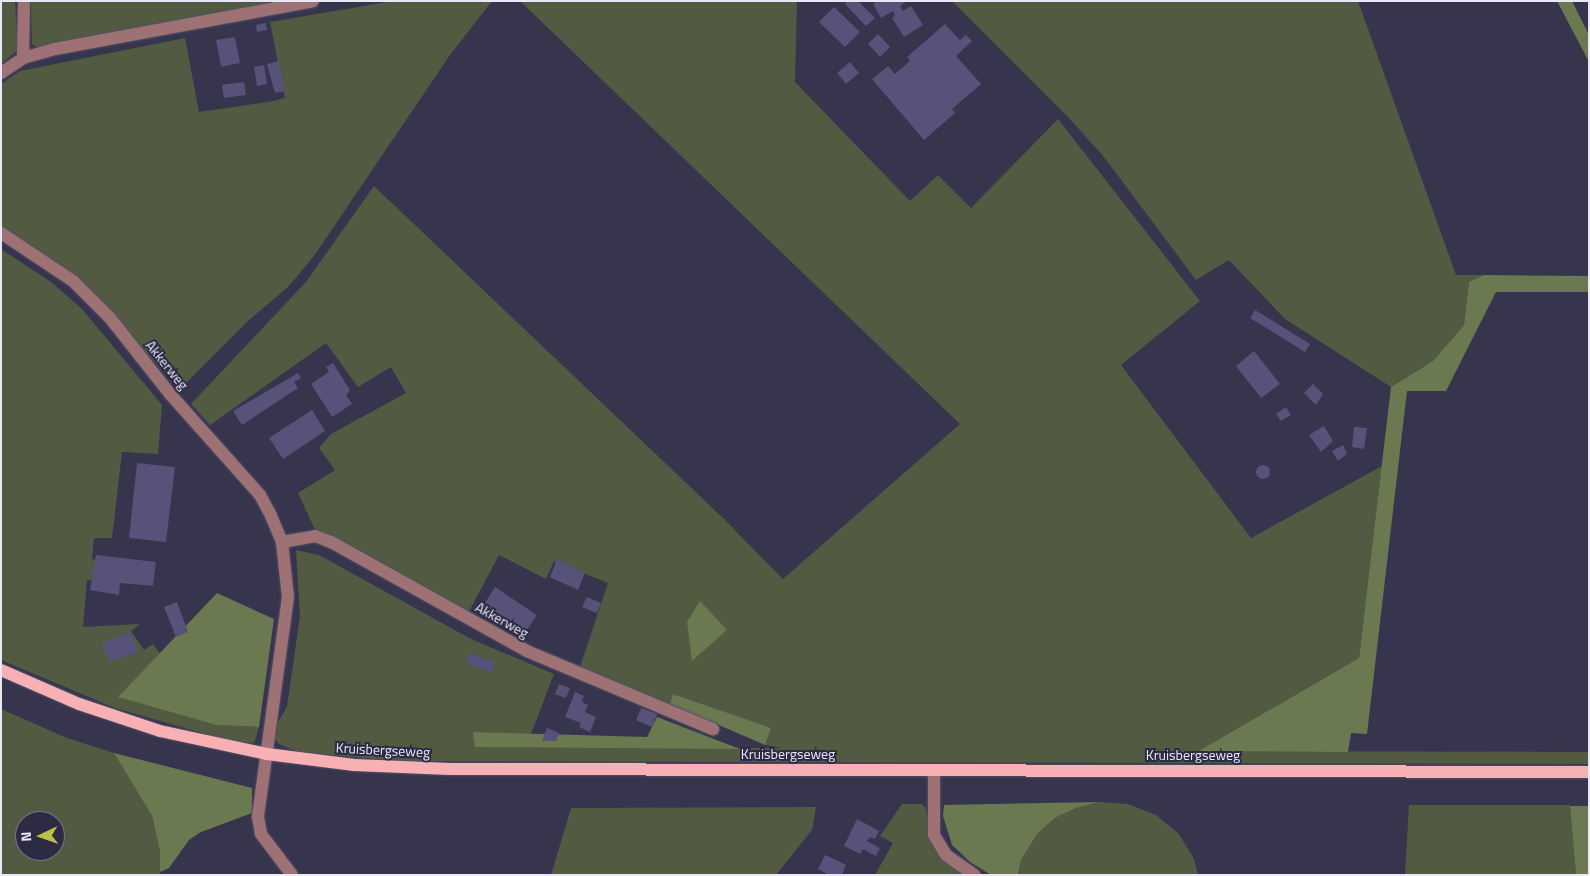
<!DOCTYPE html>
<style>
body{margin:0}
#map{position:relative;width:1590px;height:876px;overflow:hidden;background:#37344e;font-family:"Titillium Web",sans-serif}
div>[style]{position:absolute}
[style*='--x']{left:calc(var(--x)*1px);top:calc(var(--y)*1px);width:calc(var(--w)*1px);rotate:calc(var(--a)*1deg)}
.green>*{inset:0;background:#525b42}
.forest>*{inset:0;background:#6a7950}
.building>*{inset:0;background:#575279}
.round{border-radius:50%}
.roads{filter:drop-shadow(0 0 1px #535169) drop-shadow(0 0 1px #535169)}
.minor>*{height:12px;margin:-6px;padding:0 6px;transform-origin:6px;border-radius:6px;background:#9e7275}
.major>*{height:12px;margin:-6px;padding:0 6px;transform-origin:6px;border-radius:6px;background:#f7b1b5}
span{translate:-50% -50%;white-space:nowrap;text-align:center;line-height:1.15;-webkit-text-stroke:4px #2d2a43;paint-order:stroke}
.street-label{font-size:14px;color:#e9e7f8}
.frame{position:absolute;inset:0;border:2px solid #e9e7f8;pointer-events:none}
.north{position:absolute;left:15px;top:811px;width:50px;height:50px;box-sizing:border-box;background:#2d2a43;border:1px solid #78768b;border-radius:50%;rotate:267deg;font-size:14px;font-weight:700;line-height:20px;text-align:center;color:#e9e7f8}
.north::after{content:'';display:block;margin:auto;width:18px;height:22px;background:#bac045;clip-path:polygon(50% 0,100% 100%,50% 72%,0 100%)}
</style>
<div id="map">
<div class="green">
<i style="clip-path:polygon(1px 1px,15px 1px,18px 50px,1px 64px)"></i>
<i style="clip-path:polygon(31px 1px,266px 1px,267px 7px,39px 49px,32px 44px)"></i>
<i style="clip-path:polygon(393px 1px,492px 1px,450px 55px,314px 256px,288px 287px,249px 320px,180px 389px,84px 288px,1px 233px,1px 84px,20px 71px,185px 38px,199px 112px,274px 101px,285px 98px,270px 22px)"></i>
<i style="clip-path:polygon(520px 1px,797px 1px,795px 82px,910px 201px,938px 175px,971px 208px,1058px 119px,1200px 301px,1121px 365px,1251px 538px,1382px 466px,1359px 658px,1200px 751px,1589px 752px,1589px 764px,398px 761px,298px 752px,279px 744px,275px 739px,278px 722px,287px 707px,300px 616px,296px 550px,319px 555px,471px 639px,554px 674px,531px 734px,473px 732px,476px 747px,782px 748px,765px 745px,770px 728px,673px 694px,670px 704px,580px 667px,608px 583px,554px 561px,546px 579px,499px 555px,466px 617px,314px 528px,298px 493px,335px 470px,319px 448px,331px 434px,406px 393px,391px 367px,358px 387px,326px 343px,210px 425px,191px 404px,306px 282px,374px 186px,723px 518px,783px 579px,960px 424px)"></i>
<i style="clip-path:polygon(952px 1px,1358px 1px,1456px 275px,1484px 275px,1469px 283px,1464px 325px,1433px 361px,1391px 387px,1285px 319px,1229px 260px,1196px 280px,1104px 157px,1070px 119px)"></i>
<i style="clip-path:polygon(1px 249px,51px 282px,82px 309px,162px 405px,158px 454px,122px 452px,112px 538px,94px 538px,92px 559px,97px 560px,95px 580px,87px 580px,83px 627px,140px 624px,131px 631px,144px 650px,153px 644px,160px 654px,119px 697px,216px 725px,259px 727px,254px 743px,230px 741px,115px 708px,1px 660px)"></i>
<i style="clip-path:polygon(evenodd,1px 709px,67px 738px,114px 753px,152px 816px,160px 851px,160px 875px,1px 875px,1px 709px,25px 821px,55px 821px,55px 851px,25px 851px,25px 821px)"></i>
<i style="clip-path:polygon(1099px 802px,1128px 804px,1156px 815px,1179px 834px,1194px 859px,1198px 875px,1018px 875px,1021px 860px,1037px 834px,1055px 818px,1076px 808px)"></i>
<i style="clip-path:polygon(902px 804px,921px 804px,925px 807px,936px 842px,965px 875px,875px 875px,893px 843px,880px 836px)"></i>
<i style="clip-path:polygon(1409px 805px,1570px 805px,1576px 875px,1405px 875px)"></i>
<i style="clip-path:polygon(816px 807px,812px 830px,776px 875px,551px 875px,571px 808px)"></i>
</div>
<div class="forest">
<i style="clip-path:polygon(1557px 1px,1572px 1px,1589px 35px,1589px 62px)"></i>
<i style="clip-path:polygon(1484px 275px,1589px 276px,1589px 292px,1496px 292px,1446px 391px,1407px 391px,1367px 734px,1351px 733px,1348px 752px,1199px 751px,1359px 658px,1391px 387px,1433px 361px,1464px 325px,1469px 282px)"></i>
<i style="clip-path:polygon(217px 593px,274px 619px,259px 727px,216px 725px,118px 697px)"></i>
<i style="clip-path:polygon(700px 601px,727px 630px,692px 661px,687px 622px)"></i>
<i style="clip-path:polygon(673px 694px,771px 728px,765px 745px,670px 704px)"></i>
<i style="clip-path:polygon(657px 717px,740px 749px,475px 747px,473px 732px,647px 737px)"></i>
<i style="clip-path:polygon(114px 753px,252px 788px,252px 813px,201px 832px,189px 840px,169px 868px,160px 872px,160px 851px,152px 816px)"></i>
<i style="clip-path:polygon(1099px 802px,1076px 808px,1055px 818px,1037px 834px,1021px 860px,1018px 875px,991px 875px,970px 862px,952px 845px,943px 816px,944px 805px)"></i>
<i style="clip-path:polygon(1570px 806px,1589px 806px,1589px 875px,1576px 875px)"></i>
</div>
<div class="building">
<i style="clip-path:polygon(847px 1px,858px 1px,875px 18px,866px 26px,845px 4px)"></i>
<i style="clip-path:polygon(877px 1px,906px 1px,900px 6px,903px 11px,911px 6px,923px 25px,904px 37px,892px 18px,895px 16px,893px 11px,881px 18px,873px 4px)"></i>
<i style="clip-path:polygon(834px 7px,860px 32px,845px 47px,819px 22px)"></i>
<i style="clip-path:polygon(266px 23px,267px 30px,257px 32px,256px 25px)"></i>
<i style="clip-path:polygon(945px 24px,960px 40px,966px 35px,972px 41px,956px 56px,981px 84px,952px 109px,955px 113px,924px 140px,872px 79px,888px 66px,895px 74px,910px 61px,907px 57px)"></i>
<i style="clip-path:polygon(878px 34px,890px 47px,880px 57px,868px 44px)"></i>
<i style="clip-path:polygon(235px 37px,240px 63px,221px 67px,216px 40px)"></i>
<i style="clip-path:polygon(279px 61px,285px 91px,275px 93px,267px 64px)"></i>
<i style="clip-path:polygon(850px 62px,859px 73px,846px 84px,837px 73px)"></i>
<i style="clip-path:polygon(264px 65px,267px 84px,257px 86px,254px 67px)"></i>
<i style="clip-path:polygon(244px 82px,246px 95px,224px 98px,222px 85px)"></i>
<i style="clip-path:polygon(1255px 310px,1310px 344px,1305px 352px,1250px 318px)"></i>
<i style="clip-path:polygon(1254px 351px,1280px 384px,1261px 398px,1236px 366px)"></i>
<i style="clip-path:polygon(333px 363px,350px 390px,346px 395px,352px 404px,332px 417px,311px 384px,329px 372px,326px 367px)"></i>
<i style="clip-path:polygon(298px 373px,301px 378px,294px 382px,298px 388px,242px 425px,233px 411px)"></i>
<i style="clip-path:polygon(1313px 384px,1323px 394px,1316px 405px,1304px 393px)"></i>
<i style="clip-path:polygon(1286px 407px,1291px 415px,1281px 421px,1276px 414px)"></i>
<i style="clip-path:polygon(312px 410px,325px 431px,283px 459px,269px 438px)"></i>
<i style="clip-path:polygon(1324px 426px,1333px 441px,1321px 452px,1309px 435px)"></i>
<i style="clip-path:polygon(1354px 427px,1367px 428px,1364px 449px,1352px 447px)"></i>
<i style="clip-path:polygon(1343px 445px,1347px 454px,1338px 461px,1332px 451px)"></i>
<i style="clip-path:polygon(137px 463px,175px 467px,166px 542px,129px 538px)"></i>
<i class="round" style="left:1256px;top:465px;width:14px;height:14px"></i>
<i style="clip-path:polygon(96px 555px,156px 562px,153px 586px,120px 583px,119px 595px,90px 590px)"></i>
<i style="clip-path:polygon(557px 559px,585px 573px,578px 590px,550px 577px)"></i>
<i style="clip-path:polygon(495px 587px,537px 615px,525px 633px,483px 606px)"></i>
<i style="clip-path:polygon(587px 597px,601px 603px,597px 613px,582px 607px)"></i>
<i style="clip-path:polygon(177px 602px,188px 632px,176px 637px,164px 607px)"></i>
<i style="clip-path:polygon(130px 632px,138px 652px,109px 662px,102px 643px)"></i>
<i style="clip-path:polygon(469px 653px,495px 662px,492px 673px,465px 663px)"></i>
<i style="clip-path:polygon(559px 684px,570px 688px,566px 698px,555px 694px)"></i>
<i style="clip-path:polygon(575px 692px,584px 696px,582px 702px,588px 705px,585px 712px,596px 717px,590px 732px,579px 727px,581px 723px,565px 717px)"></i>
<i style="clip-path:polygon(641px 708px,657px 714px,652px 727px,636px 720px)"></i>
<i style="clip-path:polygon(547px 728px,559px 733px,556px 741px,542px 741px)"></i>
<i style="clip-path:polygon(857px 819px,879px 831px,875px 839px,870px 837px,867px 841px,880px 848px,876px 856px,863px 849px,860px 854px,844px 846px)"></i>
<i style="clip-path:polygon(825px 855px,846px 865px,842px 875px,829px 875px,818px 869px)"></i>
</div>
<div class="roads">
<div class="minor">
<i style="--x:23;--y:58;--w:33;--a:-16"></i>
<i style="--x:55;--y:49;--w:262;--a:-10.5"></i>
<i style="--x:1;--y:73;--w:27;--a:-34"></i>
<i style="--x:23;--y:58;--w:57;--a:-89"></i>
<i style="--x:1;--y:233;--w:87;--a:33.7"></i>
<i style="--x:73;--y:281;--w:52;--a:45"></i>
<i style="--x:110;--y:318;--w:97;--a:51.7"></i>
<i style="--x:170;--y:394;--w:135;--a:48.3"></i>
<i style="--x:260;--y:495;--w:24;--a:62"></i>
<i style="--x:271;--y:516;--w:28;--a:67"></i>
<i style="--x:282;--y:542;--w:55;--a:83.8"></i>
<i style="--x:288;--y:597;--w:222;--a:97.8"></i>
<i style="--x:258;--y:817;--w:17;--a:80"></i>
<i style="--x:261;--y:834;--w:51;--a:52.9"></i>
<i style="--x:282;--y:542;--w:34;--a:-10"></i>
<i style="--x:315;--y:536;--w:17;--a:21"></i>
<i style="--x:331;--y:542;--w:224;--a:29.1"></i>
<i style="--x:527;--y:651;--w:202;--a:22.8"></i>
<i style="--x:934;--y:770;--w:65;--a:90"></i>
<i style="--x:934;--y:835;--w:23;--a:59"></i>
<i style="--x:946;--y:855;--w:35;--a:35"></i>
</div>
<div class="major">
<i style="--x:1;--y:670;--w:85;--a:23.6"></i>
<i style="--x:79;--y:704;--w:85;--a:18.4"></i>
<i style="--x:160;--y:731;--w:109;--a:12.1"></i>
<i style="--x:267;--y:754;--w:88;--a:7.2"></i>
<i style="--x:354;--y:765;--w:96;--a:2.4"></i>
<i style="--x:450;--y:769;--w:1139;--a:0.15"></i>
</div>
</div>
<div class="street-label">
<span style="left:167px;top:365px;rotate:51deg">Akkerweg</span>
<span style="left:502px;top:620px;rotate:29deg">Akkerweg</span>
<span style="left:383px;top:750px;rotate:3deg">Kruisbergseweg</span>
<span style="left:788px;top:754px">Kruisbergseweg</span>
<span style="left:1193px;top:755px">Kruisbergseweg</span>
</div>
<div class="frame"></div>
<div class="north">N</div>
</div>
